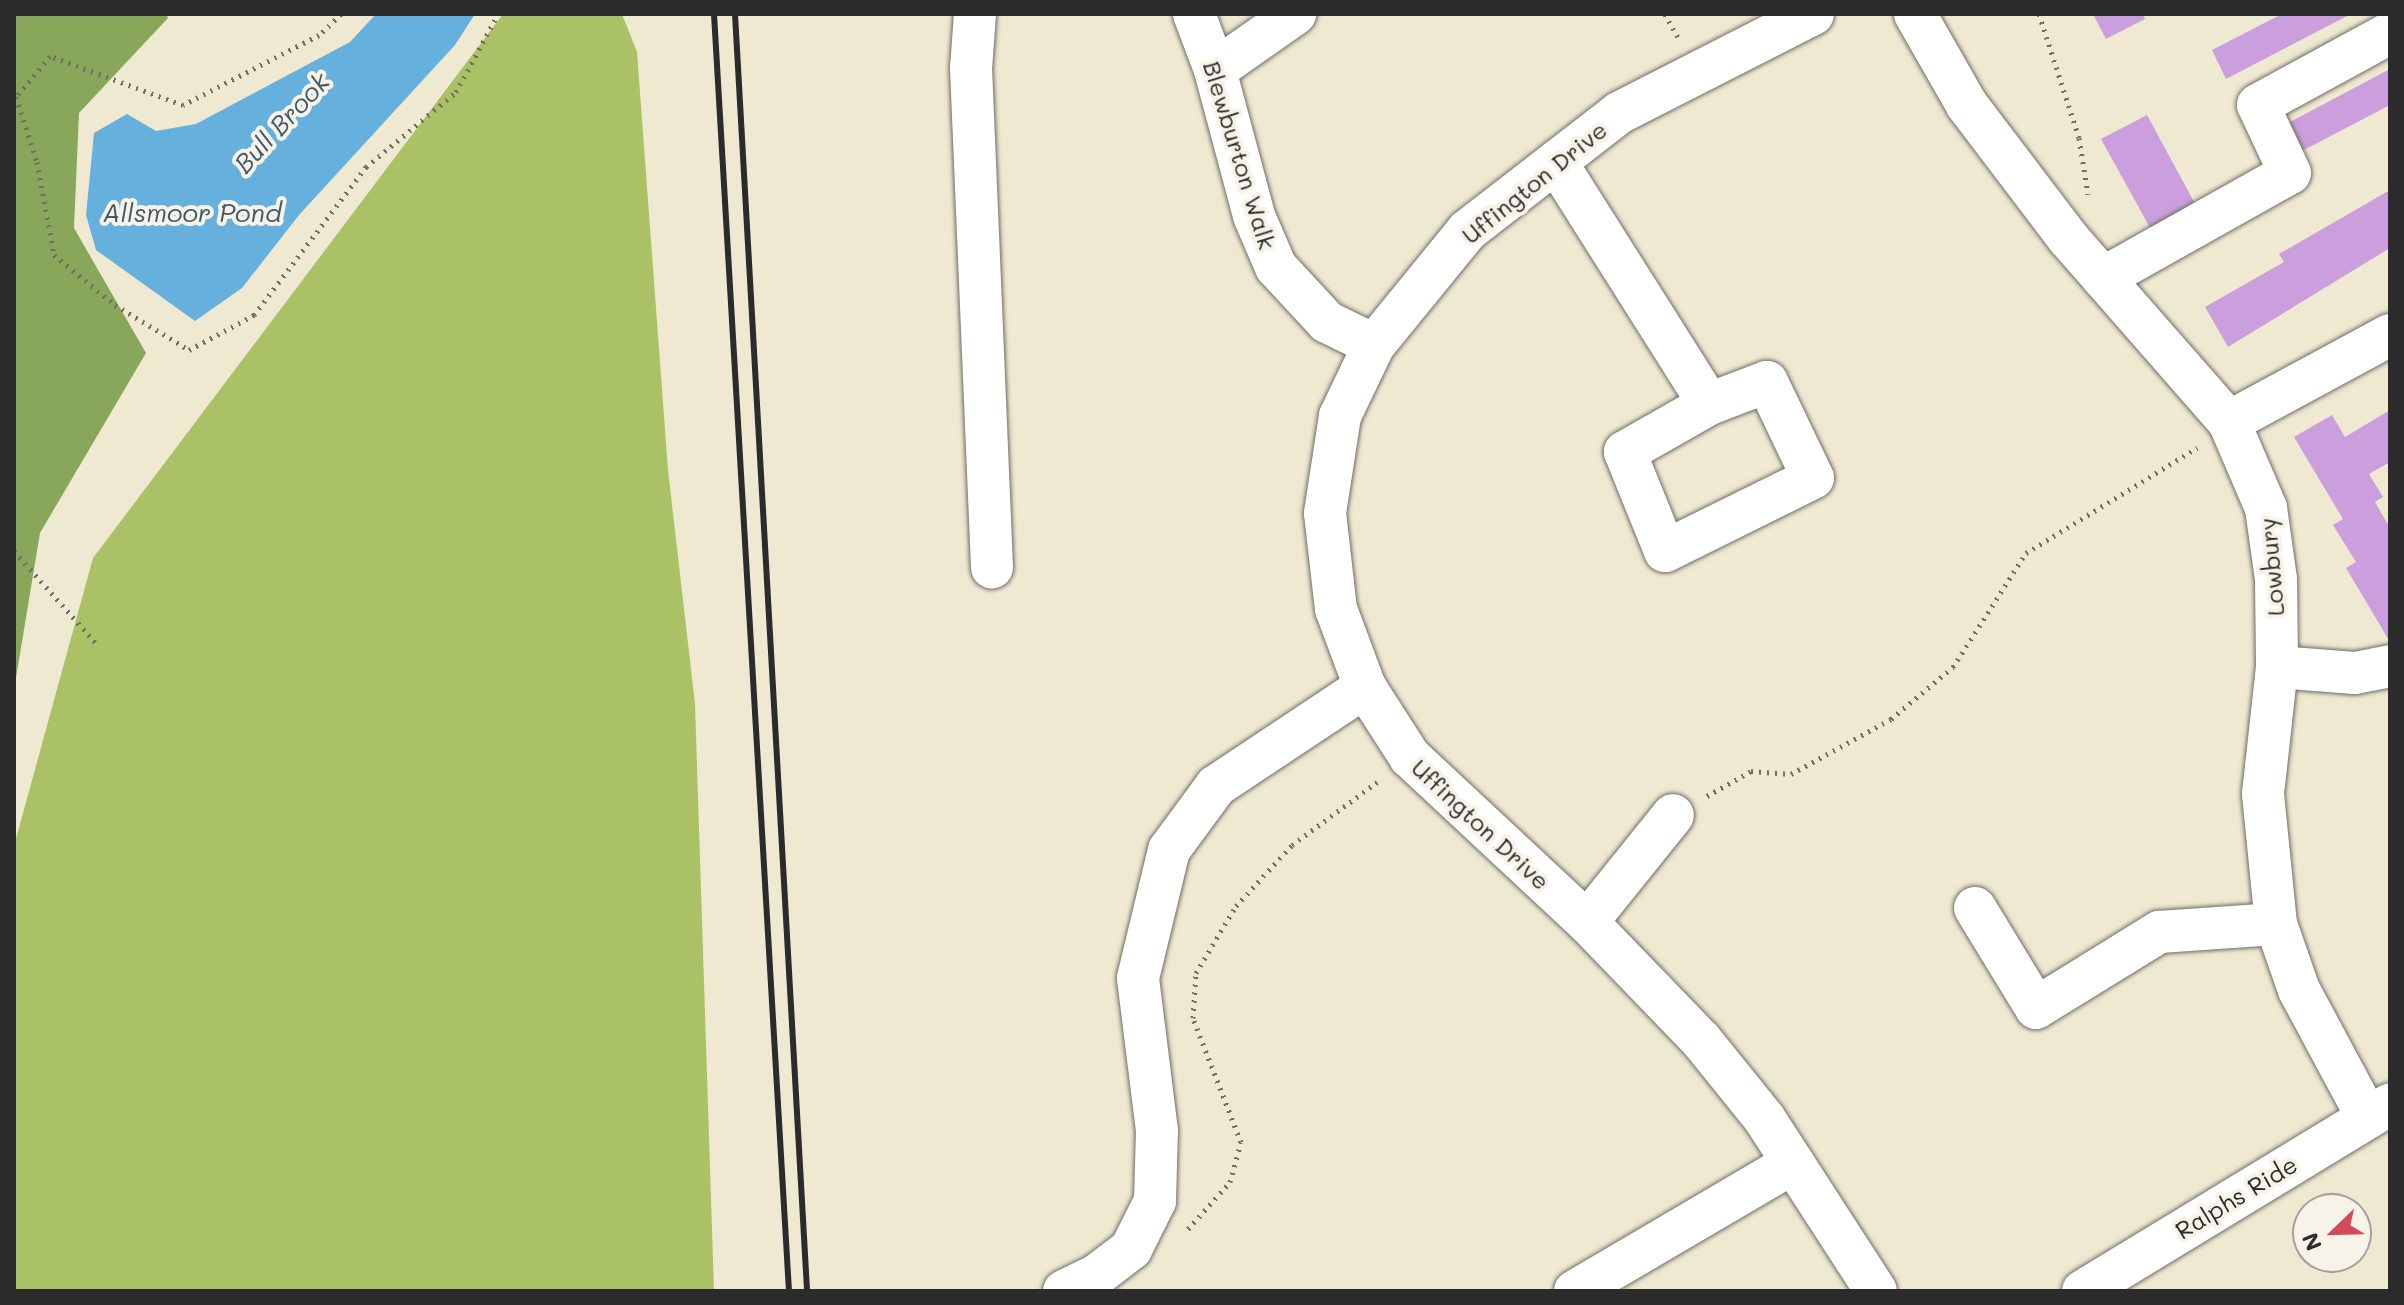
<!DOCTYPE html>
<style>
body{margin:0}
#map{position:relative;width:2404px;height:1305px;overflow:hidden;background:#efe9d2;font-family:Mali,sans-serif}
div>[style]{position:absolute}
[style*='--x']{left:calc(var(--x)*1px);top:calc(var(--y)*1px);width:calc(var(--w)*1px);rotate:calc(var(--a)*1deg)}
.green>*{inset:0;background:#abc165}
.forest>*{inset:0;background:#88a75a}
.water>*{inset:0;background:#66b0de}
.building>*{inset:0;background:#cb9fdd}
.path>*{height:5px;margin-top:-2.5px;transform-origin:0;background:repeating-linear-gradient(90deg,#706e65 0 2px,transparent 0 8px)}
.roads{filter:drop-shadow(0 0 2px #706e65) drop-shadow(0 0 2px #706e65)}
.minor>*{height:42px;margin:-21px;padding:0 21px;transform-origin:21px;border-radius:21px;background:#fff}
.rail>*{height:6px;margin:-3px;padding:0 3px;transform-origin:3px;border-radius:3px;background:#2b2b2b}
span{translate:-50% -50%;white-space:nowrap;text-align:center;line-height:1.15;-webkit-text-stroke:8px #f7f3e8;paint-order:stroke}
.street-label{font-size:24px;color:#2b2b2b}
.water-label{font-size:26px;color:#405a6a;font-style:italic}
.frame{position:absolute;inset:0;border:16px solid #2b2b2b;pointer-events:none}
.north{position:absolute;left:2292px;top:1193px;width:80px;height:80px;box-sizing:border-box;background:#f7f3e8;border:2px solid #a5a39c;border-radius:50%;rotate:247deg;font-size:22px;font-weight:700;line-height:32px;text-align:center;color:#2b2b2b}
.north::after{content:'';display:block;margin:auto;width:28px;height:36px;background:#d1495b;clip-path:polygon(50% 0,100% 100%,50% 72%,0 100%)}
</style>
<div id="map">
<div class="green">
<i style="clip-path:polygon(503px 14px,622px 14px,637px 52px,668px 470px,695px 704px,714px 1291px,14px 1291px,14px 846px,93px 558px)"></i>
</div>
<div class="forest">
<i style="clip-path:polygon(14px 14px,166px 14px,168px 18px,79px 113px,74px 228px,146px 353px,40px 533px,14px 690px)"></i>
</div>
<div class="water">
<i style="clip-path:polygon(376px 14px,475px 14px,455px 45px,299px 215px,242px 288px,195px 321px,96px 250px,86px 215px,94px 133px,127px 114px,156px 131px,196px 124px,350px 42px)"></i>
</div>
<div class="building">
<i style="clip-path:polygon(2093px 14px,2143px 14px,2145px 19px,2106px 39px)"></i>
<i style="clip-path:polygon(2282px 14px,2351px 14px,2226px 79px,2212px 50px)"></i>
<i style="clip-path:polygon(2390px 69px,2390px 105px,2302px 151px,2288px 123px)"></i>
<i style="clip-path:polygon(2147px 115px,2199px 211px,2154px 235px,2101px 139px)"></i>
<i style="clip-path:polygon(2390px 190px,2390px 248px,2228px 347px,2205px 307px,2284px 262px,2279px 254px)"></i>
<i style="clip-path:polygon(2390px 410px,2390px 462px,2369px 474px,2383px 497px,2375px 502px,2390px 528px,2390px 642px,2346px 568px,2356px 562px,2333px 525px,2343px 519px,2294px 437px,2332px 415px,2345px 437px)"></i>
</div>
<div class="path">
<i style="--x:341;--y:14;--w:30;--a:136"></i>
<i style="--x:319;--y:35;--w:153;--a:152.8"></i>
<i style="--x:183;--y:105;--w:142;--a:-159.8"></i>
<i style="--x:50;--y:56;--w:53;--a:129.7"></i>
<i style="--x:16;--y:97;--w:68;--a:72.1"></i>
<i style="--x:37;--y:162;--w:95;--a:79.6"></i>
<i style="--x:54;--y:255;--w:79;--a:39.3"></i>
<i style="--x:115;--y:305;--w:87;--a:31.3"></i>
<i style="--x:189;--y:350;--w:74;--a:-28.3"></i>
<i style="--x:254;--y:315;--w:186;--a:-52.9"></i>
<i style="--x:366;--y:167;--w:117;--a:-39.8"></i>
<i style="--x:456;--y:92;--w:89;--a:-61.7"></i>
<i style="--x:1665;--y:14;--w:29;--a:61"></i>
<i style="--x:2039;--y:14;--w:130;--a:72.1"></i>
<i style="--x:2079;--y:138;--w:57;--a:80.9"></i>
<i style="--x:14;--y:551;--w:122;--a:48.3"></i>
<i style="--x:1707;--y:796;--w:51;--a:-29.6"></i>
<i style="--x:1751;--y:771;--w:40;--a:4.3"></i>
<i style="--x:1791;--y:774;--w:114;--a:-28.8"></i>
<i style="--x:1891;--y:719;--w:81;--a:-40"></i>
<i style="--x:1953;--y:667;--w:135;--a:-57.4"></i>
<i style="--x:2026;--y:553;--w:201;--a:-31.6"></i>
<i style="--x:1188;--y:1229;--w:63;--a:-48.2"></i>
<i style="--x:1230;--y:1182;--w:41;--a:-74.6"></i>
<i style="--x:1241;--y:1142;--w:133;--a:-111.2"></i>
<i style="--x:1193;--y:1018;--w:45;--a:-86.2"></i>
<i style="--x:1196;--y:973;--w:78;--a:-59.2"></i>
<i style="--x:1236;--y:906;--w:83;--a:-47.4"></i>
<i style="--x:1292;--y:845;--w:106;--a:-36.5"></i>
</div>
<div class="roads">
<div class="minor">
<i style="--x:975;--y:14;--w:54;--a:94.2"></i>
<i style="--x:971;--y:68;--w:500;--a:87.59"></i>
<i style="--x:1194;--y:14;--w:60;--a:69.4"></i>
<i style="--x:1215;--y:70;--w:151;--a:75"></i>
<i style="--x:1254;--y:216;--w:56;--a:66.7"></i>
<i style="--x:1276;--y:267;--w:75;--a:47.2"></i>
<i style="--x:1327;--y:322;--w:52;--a:26.1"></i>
<i style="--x:1813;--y:14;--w:218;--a:153"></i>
<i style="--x:1619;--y:113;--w:192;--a:142.2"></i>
<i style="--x:1467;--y:231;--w:147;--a:129.2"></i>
<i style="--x:1374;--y:345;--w:79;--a:115.6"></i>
<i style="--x:1340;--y:416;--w:98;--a:98.8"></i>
<i style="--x:1325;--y:513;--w:97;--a:83.5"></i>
<i style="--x:1336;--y:609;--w:83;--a:69.6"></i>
<i style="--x:1365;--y:687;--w:83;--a:57.3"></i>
<i style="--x:1410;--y:757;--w:242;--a:43"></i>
<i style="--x:1587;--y:922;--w:164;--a:46"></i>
<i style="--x:1701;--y:1040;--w:100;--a:51.1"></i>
<i style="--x:1764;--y:1118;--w:206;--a:57.1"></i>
<i style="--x:1915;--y:14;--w:105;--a:60.3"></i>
<i style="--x:1967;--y:105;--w:167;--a:52.8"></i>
<i style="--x:2068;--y:238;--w:244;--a:48.8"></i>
<i style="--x:2229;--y:422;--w:94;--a:66.7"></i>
<i style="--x:2266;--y:508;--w:72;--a:82"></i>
<i style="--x:2276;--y:579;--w:88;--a:89.3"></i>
<i style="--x:2277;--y:667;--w:128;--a:96.3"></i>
<i style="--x:2263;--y:794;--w:131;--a:84.3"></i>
<i style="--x:2276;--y:924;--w:70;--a:70.8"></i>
<i style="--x:2299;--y:990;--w:144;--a:61.8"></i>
<i style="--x:1215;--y:70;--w:98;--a:-35"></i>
<i style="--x:1556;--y:162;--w:286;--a:57.7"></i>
<i style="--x:1709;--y:404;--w:62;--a:-20.8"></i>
<i style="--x:1767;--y:382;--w:106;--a:64.4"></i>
<i style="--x:1813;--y:478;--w:165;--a:153.7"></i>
<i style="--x:1665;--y:551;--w:107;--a:-112"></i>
<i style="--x:1625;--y:452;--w:97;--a:-29.7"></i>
<i style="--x:2103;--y:278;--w:214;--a:-29.3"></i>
<i style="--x:2290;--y:173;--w:75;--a:-115.2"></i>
<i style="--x:2258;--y:105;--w:150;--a:-28.6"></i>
<i style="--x:2229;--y:422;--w:183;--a:-28.4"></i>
<i style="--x:2277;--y:667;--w:78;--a:4.4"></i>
<i style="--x:2355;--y:673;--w:36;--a:-11"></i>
<i style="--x:1975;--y:908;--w:117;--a:58.6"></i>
<i style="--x:2036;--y:1008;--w:145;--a:-31.7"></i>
<i style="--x:2159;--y:932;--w:117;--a:-3.9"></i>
<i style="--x:1587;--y:922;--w:137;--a:-51.2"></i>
<i style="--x:1064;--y:1291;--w:37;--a:-26"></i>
<i style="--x:1097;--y:1275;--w:43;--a:-37.4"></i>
<i style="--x:1131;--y:1249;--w:54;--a:-63.4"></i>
<i style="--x:1155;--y:1201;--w:70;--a:-88.4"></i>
<i style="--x:1157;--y:1131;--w:154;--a:-97.1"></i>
<i style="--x:1138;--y:978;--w:132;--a:-76.4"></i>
<i style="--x:1169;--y:850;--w:79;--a:-53.7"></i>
<i style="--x:1216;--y:786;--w:179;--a:-33.6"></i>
<i style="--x:1575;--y:1291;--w:253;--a:-30.4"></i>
<i style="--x:2083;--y:1291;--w:359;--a:-31.3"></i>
</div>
</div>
<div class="rail">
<i style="--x:714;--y:14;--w:1279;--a:86.64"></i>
<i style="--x:735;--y:14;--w:1279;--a:86.77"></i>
</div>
<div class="street-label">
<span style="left:1240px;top:155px;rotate:73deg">Blewburton Walk</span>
<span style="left:1534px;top:182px;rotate:-39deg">Uffington Drive</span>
<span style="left:2271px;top:567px;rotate:-95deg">Lowbury</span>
<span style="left:1481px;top:824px;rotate:43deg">Uffington Drive</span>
<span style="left:2236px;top:1197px;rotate:-31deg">Ralphs Ride</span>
</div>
<div class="water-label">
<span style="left:282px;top:123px;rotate:-47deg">Bull Brook</span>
<span style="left:192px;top:213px">Allsmoor Pond</span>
</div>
<div class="frame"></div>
<div class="north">N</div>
</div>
